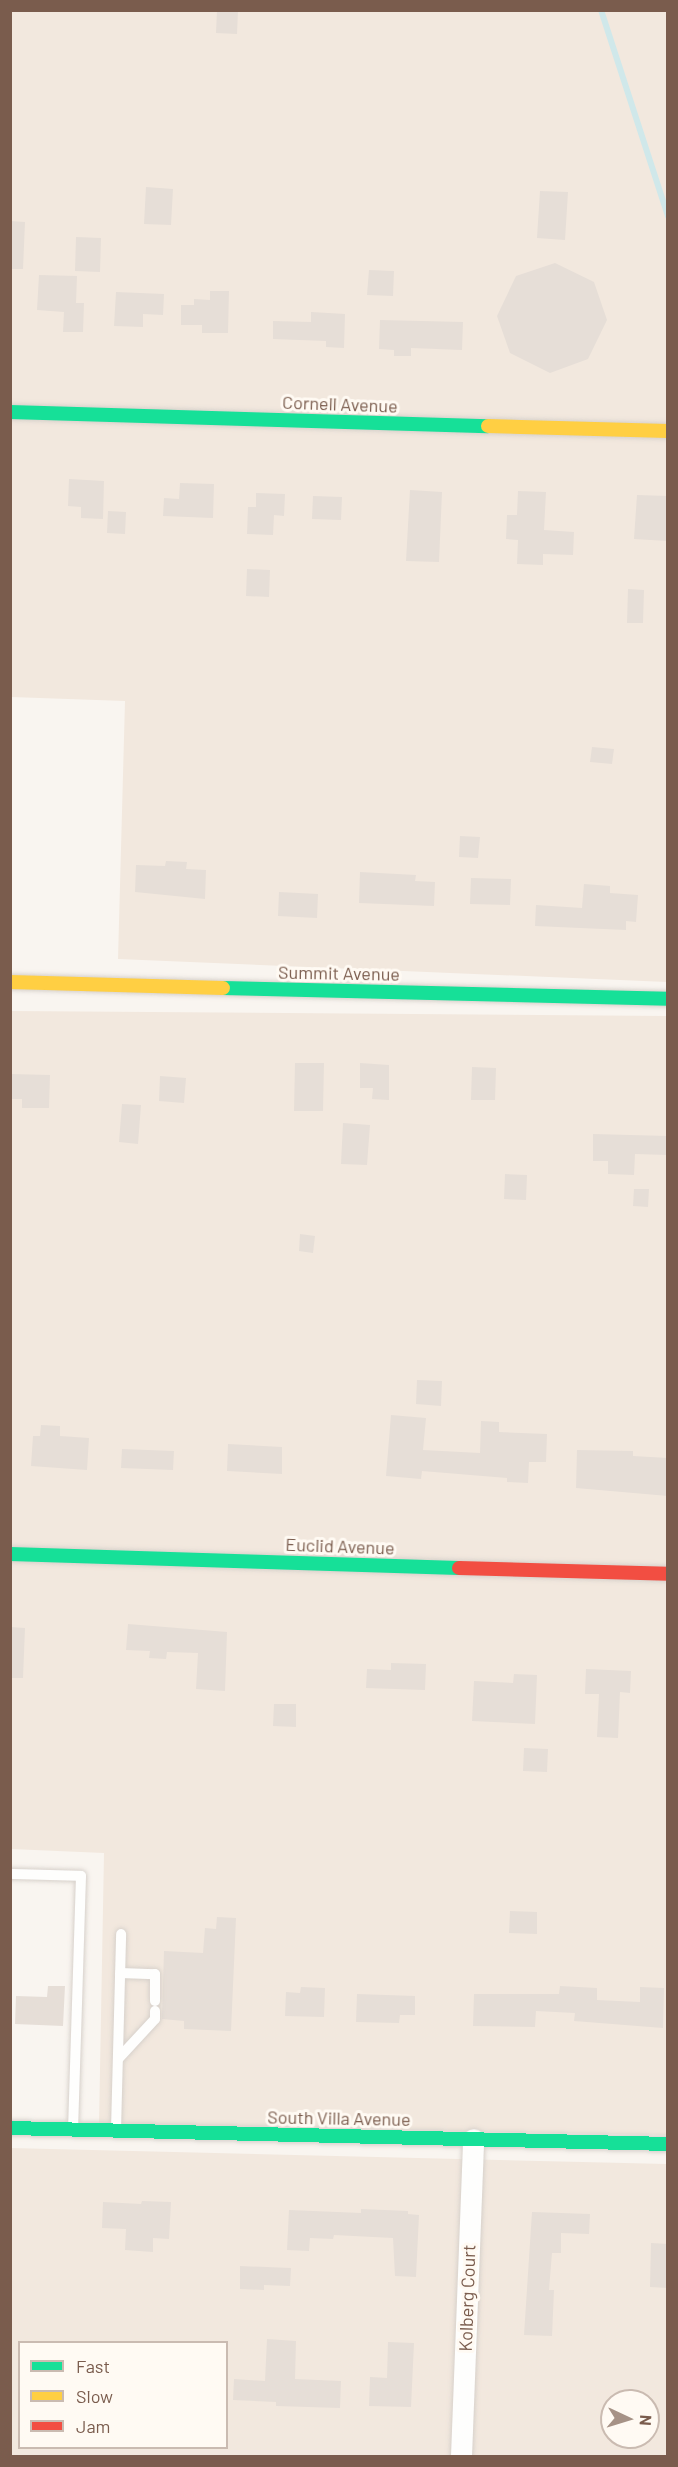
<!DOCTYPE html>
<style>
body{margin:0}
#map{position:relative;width:678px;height:2467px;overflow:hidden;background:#f9f5f0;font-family:Barlow,sans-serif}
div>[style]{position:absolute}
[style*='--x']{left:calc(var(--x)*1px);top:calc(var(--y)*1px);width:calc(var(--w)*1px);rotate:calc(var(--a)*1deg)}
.residential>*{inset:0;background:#f2e8de}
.stream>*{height:6px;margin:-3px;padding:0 3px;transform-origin:3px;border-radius:3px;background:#d0e8ea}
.building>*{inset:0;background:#e6ded7}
.roads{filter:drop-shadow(0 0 2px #d7d1cb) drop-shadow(0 0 2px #d7d1cb)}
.lane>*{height:10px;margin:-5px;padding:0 5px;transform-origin:5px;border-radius:5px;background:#fefefd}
.street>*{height:21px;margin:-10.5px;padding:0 10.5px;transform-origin:10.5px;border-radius:10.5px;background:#fefefd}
.fast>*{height:14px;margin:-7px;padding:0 7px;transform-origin:7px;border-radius:7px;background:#16e098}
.slow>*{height:14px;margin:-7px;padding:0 7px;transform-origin:7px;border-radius:7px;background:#ffcf43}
.jam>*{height:14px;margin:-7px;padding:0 7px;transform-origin:7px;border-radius:7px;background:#f24e42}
span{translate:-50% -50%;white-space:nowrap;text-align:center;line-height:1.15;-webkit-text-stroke:6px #fffaf3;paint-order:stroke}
.street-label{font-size:18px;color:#7a5c4d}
.frame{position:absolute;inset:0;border:12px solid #7a5c4d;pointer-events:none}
.legend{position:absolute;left:18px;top:2341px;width:210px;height:108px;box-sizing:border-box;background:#fffaf3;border:2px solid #cabbb1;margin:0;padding:8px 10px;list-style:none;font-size:18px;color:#7a5c4d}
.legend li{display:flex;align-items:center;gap:12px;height:30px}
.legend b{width:30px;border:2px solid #cabbb1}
.north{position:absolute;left:600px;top:2389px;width:60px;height:60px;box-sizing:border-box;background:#fffaf3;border:2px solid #cabbb1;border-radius:50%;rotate:94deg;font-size:16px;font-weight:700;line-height:24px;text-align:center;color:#7a5c4d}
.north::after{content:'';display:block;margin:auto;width:21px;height:27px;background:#a69286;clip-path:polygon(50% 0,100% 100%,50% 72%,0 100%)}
</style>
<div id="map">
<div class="residential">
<i style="clip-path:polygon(11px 11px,667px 11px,667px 982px,118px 959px,125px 701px,11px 697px)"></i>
<i style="clip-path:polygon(10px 1011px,667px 1016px,667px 2135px,99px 2124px,104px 1853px,11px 1849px)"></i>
<i style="clip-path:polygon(evenodd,10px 2148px,667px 2164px,667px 2456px,11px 2456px,10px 2148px,20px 2342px,226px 2342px,226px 2448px,20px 2448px,20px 2342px,10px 2148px,612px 2401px,648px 2401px,648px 2437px,612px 2437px,612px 2401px)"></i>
</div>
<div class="stream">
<i style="--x:601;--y:10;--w:217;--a:72"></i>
</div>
<div class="building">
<i style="clip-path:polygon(217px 10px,238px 10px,237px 34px,216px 33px)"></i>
<i style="clip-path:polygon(146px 187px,173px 189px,171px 225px,144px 224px)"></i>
<i style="clip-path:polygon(540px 191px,568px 192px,565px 240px,537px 238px)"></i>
<i style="clip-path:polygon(10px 221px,25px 222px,23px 269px,10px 269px)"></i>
<i style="clip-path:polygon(76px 237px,101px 238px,100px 272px,75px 271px)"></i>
<i style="clip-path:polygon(555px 263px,594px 282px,607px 320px,588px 359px,550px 373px,510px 353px,497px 316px,516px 276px)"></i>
<i style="clip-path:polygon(369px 270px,394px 271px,393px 296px,367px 295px)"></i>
<i style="clip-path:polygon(39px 275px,77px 276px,76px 303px,84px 303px,83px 332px,63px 332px,64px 312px,37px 310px)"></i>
<i style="clip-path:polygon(210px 291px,229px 291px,228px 333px,202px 333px,202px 325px,181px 325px,181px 305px,194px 305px,194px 299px,210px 300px)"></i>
<i style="clip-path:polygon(116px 292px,164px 294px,163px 315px,143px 314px,143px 327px,114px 326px)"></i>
<i style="clip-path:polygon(311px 312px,345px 314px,344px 348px,326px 347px,326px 341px,273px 339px,273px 321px,311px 322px)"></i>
<i style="clip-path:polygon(380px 320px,463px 322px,462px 350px,411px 348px,411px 356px,394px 356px,394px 350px,379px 349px)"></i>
<i style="clip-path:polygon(69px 479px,104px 481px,103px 519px,81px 518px,81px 507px,68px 506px)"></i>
<i style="clip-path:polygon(180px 483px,214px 484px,213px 518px,163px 516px,164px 498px,179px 499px)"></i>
<i style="clip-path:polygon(410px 490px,442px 492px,439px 562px,406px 561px)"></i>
<i style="clip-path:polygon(518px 491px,546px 492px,544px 530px,574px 532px,573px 555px,543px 554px,543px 565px,517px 564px,518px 540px,506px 539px,507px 515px,517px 515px)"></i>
<i style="clip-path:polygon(256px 493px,285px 494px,284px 516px,274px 515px,273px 535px,247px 534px,248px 507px,256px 507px)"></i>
<i style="clip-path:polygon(637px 495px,668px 496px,668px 541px,634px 539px)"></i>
<i style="clip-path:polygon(313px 496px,342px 497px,341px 520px,312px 519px)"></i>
<i style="clip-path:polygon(108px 511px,126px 512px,125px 534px,107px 533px)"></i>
<i style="clip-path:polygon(247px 569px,270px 570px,269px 597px,246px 596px)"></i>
<i style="clip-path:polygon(628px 589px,644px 590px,643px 623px,627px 623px)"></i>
<i style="clip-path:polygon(592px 747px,614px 749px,612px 764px,590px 762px)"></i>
<i style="clip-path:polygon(460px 836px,480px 837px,478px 858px,459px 857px)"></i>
<i style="clip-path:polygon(166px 861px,187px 862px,186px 869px,206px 870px,205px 899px,135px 892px,136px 865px,165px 866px)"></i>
<i style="clip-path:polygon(360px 872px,416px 875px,415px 881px,435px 882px,434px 906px,359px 903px)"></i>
<i style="clip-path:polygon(471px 878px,511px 879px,510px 905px,470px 904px)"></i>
<i style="clip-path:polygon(584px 884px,610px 886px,610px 893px,638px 895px,636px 922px,626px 921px,626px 930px,535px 926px,536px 905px,582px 908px)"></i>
<i style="clip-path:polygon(279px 892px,318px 894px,317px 918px,278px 916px)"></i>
<i style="clip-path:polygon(295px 1063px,324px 1063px,323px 1111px,294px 1111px)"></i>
<i style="clip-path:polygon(360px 1063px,389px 1065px,389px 1100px,372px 1099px,373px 1088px,360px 1088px)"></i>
<i style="clip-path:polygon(472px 1067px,496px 1068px,495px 1100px,471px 1100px)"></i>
<i style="clip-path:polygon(10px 1074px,50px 1075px,49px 1108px,22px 1108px,22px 1099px,10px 1099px)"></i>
<i style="clip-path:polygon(160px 1076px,186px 1078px,184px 1103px,159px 1101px)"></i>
<i style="clip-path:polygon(122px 1104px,141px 1105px,138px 1144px,119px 1142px)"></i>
<i style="clip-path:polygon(343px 1123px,370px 1125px,367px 1165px,341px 1164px)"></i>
<i style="clip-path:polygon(593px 1134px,668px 1136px,668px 1155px,635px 1154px,634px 1175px,608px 1174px,608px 1161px,593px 1161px)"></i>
<i style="clip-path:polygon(505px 1174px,527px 1175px,526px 1200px,504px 1199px)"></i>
<i style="clip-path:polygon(634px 1189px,649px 1189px,648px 1207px,633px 1206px)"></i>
<i style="clip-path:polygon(300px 1234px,315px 1236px,313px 1253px,299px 1251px)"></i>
<i style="clip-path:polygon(417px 1380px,442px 1381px,441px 1406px,416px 1404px)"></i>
<i style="clip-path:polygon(391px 1415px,426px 1418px,423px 1450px,480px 1453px,481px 1421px,499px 1422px,499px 1432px,547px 1434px,546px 1462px,529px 1462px,528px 1483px,507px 1482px,507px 1478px,422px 1471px,421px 1479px,386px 1476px)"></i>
<i style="clip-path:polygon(41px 1425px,60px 1426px,60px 1436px,89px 1438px,87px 1470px,31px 1466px,33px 1436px,40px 1436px)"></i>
<i style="clip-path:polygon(228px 1444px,282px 1447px,282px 1474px,227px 1471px)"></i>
<i style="clip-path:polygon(122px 1449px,174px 1451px,173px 1470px,121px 1468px)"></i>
<i style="clip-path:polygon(577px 1450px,633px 1451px,633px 1456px,668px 1458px,668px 1496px,576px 1488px)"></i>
<i style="clip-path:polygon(128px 1624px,227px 1632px,225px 1691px,196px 1689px,198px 1653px,167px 1652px,166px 1659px,149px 1658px,150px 1651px,126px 1650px)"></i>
<i style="clip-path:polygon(10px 1627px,25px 1628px,23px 1678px,10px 1678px)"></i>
<i style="clip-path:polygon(391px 1663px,426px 1664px,425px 1690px,366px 1688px,367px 1669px,391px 1670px)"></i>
<i style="clip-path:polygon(586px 1669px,631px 1671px,630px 1693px,620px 1692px,618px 1738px,597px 1737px,599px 1694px,585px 1694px)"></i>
<i style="clip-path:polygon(514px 1674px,537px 1675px,535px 1724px,472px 1721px,474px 1681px,513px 1683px)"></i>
<i style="clip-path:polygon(274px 1704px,296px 1704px,296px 1727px,273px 1726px)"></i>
<i style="clip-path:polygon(524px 1748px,548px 1749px,547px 1772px,523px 1771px)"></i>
<i style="clip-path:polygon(510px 1911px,537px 1912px,537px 1934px,509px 1933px)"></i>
<i style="clip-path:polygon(217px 1917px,236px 1918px,231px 2031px,184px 2029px,184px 2021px,162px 2019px,164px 1951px,203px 1953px,205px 1928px,216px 1929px)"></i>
<i style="clip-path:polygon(48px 1986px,65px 1986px,63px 2026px,15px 2024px,16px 1996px,47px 1997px)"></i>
<i style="clip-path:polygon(560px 1986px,597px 1988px,597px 2000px,640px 2002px,640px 1987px,664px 1988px,663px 2028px,574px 2021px,575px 2013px,536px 2011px,535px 2027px,473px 2026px,474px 1994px,559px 1994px)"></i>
<i style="clip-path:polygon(301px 1987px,325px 1988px,324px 2017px,285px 2016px,286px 1992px,300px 1993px)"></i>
<i style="clip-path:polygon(357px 1994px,415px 1996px,415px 2015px,400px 2015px,399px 2023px,356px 2022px)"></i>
<i style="clip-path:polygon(142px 2201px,171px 2202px,169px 2239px,153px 2238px,153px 2252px,125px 2250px,126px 2229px,102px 2228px,103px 2202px,141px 2204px)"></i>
<i style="clip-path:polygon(361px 2209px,408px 2211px,408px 2214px,419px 2215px,416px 2277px,395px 2276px,393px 2238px,334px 2235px,333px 2239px,310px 2238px,309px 2251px,287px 2250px,289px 2210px,361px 2213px)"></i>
<i style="clip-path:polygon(532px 2212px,590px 2214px,589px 2234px,561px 2233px,561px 2253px,552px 2253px,549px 2290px,554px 2290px,552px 2336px,524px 2335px)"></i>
<i style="clip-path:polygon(651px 2243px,668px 2244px,668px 2288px,650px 2287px)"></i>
<i style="clip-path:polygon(240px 2266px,291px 2268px,290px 2286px,264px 2285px,264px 2290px,240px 2289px)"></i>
<i style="clip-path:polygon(267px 2339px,296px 2341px,295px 2379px,341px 2381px,340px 2408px,276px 2406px,276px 2402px,233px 2400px,234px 2379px,265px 2381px)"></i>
<i style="clip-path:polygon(388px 2342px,414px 2343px,411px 2407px,369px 2406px,370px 2377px,387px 2378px)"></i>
</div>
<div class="roads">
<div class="lane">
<i style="--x:10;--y:1874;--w:71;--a:1.6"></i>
<i style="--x:81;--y:1876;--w:253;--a:91.8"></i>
<i style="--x:120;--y:1973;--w:35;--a:2"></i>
<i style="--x:155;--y:1974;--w:27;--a:90"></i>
<i style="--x:118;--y:2059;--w:54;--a:-47.2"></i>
<i style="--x:155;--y:2019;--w:8;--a:-90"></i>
<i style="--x:116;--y:2130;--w:196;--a:-88.5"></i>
</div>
<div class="street">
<i style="--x:461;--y:2456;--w:317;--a:-87.8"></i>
</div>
<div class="fast">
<i style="--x:10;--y:412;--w:478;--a:1.7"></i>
<i style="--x:223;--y:988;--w:445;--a:1.4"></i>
<i style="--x:10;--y:1554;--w:449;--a:1.8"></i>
<i style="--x:10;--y:2128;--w:658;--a:1.39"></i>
</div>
<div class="slow">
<i style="--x:488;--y:426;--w:180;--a:1.6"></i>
<i style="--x:10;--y:982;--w:213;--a:1.6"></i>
</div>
<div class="jam">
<i style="--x:459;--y:1568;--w:209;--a:1.6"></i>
</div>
</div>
<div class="street-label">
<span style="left:340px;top:404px;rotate:2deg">Cornell Avenue</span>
<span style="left:339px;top:973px;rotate:1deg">Summit Avenue</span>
<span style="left:340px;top:1546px;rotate:2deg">Euclid Avenue</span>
<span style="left:339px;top:2118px;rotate:1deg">South Villa Avenue</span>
<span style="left:467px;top:2298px;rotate:-88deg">Kolberg Court</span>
</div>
<div class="frame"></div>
<ul class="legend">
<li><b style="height:8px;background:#16e098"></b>Fast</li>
<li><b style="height:8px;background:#ffcf43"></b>Slow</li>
<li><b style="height:8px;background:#f24e42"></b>Jam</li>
</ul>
<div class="north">N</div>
</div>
